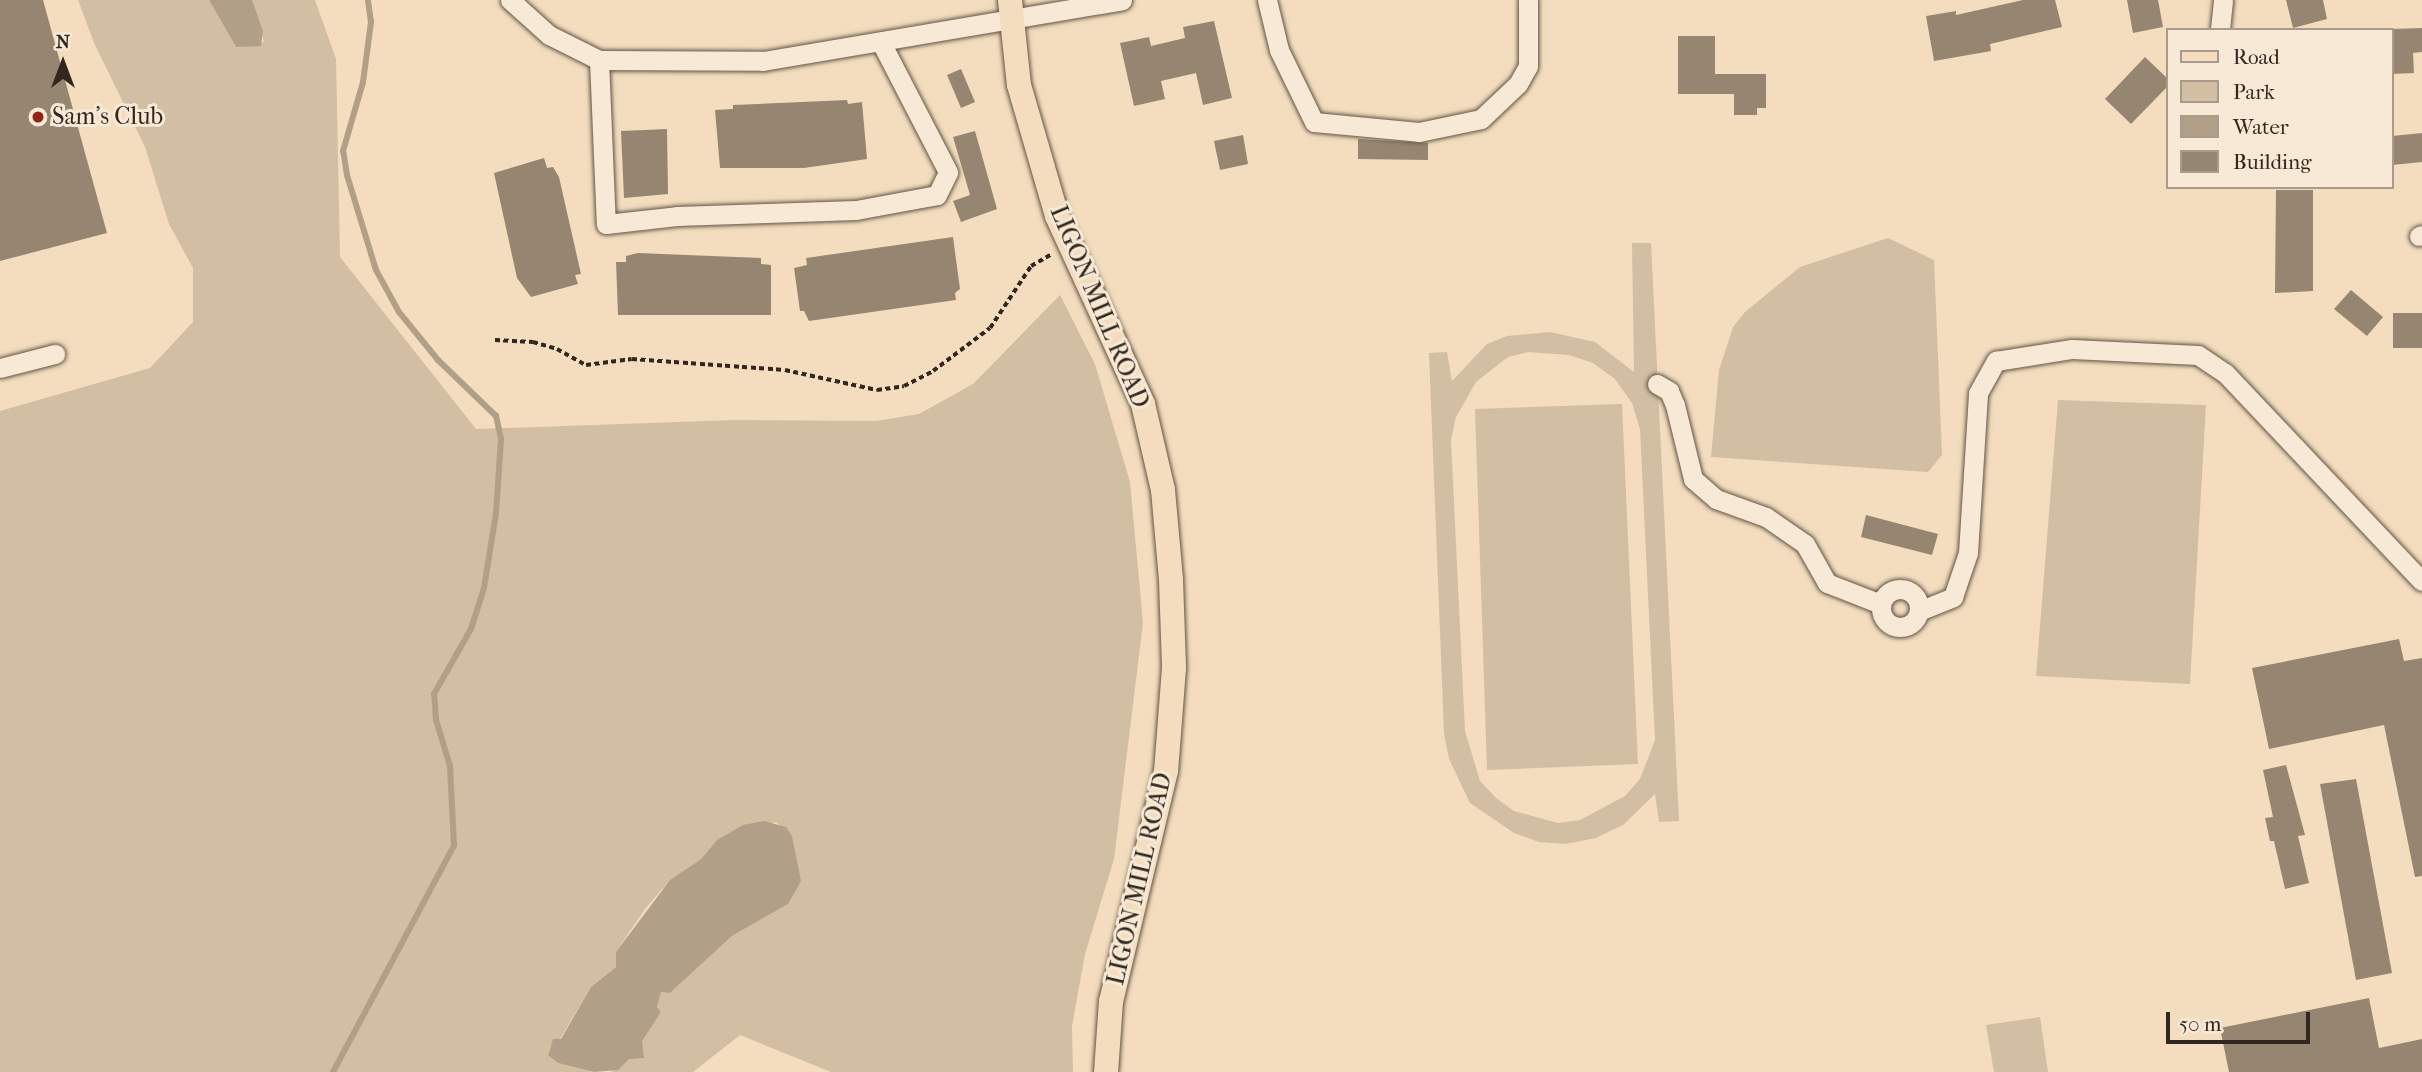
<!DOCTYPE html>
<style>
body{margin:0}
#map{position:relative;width:2422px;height:1072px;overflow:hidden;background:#f3ddbe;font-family:"IM FELL French Canon",serif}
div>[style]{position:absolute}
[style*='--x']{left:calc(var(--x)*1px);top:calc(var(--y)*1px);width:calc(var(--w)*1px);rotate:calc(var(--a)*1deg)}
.green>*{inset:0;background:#d2bea3}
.water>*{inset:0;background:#b19f88}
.stream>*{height:6px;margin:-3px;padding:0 3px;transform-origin:3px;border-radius:3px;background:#b19f88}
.building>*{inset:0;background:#968671}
.path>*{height:3.5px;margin-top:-1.75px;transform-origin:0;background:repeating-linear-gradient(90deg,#32271e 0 5px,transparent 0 8.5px)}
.roads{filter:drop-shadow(0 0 2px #625446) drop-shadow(0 0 2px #625446)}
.minor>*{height:19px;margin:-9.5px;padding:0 9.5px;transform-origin:9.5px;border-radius:9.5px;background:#f7e9d5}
.minor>.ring{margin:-9.5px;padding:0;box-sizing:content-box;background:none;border:19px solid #f7e9d5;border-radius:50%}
.major>*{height:24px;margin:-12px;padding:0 12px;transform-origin:12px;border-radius:12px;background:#f3ddbe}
.dots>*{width:19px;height:19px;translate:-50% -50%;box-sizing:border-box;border:4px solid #f7e9d5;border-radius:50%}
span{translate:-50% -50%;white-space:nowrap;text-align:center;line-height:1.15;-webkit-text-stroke:6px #f7e9d5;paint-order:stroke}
.poi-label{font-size:24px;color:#32271e}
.left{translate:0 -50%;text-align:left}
.street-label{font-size:24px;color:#32271e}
.legend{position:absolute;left:2166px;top:28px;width:228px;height:161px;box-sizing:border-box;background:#f7e9d5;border:2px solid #a89b8c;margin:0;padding:9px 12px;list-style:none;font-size:21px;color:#32271e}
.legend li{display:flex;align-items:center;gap:14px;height:35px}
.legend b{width:35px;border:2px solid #a89b8c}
.north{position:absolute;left:28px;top:28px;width:70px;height:70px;-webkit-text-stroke:5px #f7e9d5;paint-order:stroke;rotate:0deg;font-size:19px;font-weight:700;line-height:28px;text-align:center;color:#32271e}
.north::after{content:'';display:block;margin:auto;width:24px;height:32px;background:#32271e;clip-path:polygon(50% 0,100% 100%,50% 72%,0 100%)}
.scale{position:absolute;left:2166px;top:1012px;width:144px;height:32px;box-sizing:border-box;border:4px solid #32271e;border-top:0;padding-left:9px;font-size:21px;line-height:24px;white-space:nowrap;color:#32271e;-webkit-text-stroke:5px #f7e9d5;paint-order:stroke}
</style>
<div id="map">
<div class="green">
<i style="clip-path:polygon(78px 0,209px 0,236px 47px,264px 42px,252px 0,315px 0,336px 59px,340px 257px,476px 429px,735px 420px,876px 421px,919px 414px,973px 384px,1060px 295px,1095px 364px,1130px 482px,1143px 623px,1114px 859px,1085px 954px,1072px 1026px,1073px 1072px,831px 1072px,740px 1035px,693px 1072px,611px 1072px,629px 1059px,661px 1012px,657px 1007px,661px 992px,670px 993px,732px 936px,788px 904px,792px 836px,776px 822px,717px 840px,701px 859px,670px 880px,645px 909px,616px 952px,616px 967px,591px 987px,560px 1039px,550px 1046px,548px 1055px,558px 1063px,594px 1072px,0 1072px,0 411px,150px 368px,193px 322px,193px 268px,169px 224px,145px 147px,94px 43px)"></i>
<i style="clip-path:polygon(1888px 238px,1934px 260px,1942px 455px,1928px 472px,1711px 457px,1719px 370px,1733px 327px,1745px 312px,1800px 267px)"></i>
<i style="clip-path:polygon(evenodd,1632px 243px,1651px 243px,1679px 821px,1659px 822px,1655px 794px,1623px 825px,1596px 838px,1566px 844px,1539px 842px,1514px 833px,1470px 803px,1449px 759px,1444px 733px,1429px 353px,1447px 352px,1452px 381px,1487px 344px,1507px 336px,1550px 332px,1595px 342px,1634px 372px,1632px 243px,1528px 352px,1569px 355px,1593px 363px,1615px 379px,1632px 403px,1640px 429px,1655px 740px,1640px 779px,1625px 796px,1580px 820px,1558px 823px,1514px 811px,1496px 798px,1480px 781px,1465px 731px,1451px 440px,1456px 417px,1476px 382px,1508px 357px,1528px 352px)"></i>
<i style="clip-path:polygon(2058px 400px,2206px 405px,2190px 684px,2036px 676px)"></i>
<i style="clip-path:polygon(1622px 404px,1638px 764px,1487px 770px,1475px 409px)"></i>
<i style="clip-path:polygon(2040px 1017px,2048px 1072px,1994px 1072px,1986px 1025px)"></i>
</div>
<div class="water">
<i style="clip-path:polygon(209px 0,252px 0,263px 31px,261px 46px,236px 47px)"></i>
<i style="clip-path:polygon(764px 821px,786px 827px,792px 836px,801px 881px,788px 904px,732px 936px,670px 993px,661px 992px,657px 1007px,661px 1012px,642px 1041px,644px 1058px,629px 1059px,618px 1070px,594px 1072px,558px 1063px,548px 1055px,553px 1039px,561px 1039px,591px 987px,616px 967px,616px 952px,670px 880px,701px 859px,717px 840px,743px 825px)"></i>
</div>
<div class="stream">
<i style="--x:333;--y:1072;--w:257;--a:-61.9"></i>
<i style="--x:454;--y:845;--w:79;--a:-92.9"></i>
<i style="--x:450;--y:766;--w:48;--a:-106.9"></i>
<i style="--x:436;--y:720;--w:26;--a:-94"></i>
<i style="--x:434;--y:694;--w:75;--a:-60.4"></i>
<i style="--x:471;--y:629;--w:43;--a:-72.4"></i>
<i style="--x:484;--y:588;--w:76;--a:-80.9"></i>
<i style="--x:496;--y:513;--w:74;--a:-86.1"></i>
<i style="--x:501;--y:439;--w:24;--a:-102"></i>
<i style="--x:496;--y:416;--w:81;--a:-136"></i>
<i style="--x:438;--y:360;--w:62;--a:-129.1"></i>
<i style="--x:399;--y:312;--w:48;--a:-118.7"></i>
<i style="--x:376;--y:270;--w:99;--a:-107"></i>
<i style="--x:347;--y:175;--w:24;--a:-99"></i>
<i style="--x:343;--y:151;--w:72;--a:-73.8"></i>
<i style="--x:363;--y:82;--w:61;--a:-82.4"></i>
<i style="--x:371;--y:22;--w:22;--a:-98"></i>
</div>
<div class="building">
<i style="clip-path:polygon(0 0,43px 0,107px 233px,0 261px)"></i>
<i style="clip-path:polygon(2023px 0,2055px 0,2062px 27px,1990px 44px,1991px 51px,1934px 61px,1926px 16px,1956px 11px,1956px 15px)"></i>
<i style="clip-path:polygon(2127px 0,2158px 0,2163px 27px,2133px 33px)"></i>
<i style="clip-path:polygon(2286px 0,2323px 0,2327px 19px,2293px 28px)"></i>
<i style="clip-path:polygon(1214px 21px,1232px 98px,1203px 105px,1196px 73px,1161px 81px,1165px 99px,1134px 106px,1120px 43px,1149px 37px,1151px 46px,1185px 38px,1183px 27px)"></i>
<i style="clip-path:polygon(2422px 28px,2422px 52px,2413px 53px,2414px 73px,2392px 74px,2392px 29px)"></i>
<i style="clip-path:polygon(1678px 36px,1715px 36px,1715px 74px,1766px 74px,1766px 108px,1757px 108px,1757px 115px,1734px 115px,1734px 94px,1678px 94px)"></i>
<i style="clip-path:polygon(2145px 57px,2168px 79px,2168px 86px,2131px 124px,2105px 99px)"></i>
<i style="clip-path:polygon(961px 69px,975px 102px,961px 108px,947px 75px)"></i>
<i style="clip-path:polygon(847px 100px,848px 104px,862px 102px,867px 159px,804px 168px,720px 168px,715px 110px,733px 109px,733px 105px)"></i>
<i style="clip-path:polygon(667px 129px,668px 194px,624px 198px,621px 131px)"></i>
<i style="clip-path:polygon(975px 131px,997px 209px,961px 222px,953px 201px,970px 195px,953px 137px)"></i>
<i style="clip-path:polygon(2422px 133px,2422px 162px,2392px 165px,2392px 136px)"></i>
<i style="clip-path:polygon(1243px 135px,1248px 164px,1220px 170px,1214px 141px)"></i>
<i style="clip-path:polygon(1358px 139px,1428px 143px,1428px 160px,1358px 159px)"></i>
<i style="clip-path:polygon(544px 158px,547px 168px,553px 167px,559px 177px,581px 274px,575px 275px,578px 284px,531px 297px,517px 278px,494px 173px)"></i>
<i style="clip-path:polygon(2276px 190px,2313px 190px,2313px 291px,2275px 293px)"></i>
<i style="clip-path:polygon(953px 237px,960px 289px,955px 293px,956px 300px,809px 321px,804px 311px,800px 311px,794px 268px,807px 265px,806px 258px)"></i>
<i style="clip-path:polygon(638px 253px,761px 258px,761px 264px,771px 265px,771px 315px,618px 315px,616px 262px,626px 262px,626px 256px)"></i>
<i style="clip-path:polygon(2351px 290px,2383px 317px,2367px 336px,2334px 309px)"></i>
<i style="clip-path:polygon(2393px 313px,2422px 313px,2422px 348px,2393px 348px)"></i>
<i style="clip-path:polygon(1866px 515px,1938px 534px,1932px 555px,1861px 537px)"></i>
<i style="clip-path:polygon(2399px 639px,2404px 661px,2422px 658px,2422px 876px,2415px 877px,2384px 725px,2269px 749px,2252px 668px)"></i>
<i style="clip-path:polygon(2286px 765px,2305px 835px,2298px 836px,2309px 883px,2285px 889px,2274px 841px,2270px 841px,2265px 818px,2273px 817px,2263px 770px)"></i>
<i style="clip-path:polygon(2356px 779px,2392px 973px,2356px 980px,2320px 784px)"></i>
<i style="clip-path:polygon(2369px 998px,2379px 1048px,2422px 1039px,2422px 1072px,2229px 1072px,2220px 1028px)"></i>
</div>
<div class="path">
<i style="--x:495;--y:340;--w:38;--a:3"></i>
<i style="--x:533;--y:342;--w:25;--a:16"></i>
<i style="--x:557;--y:349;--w:33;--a:29"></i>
<i style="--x:586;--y:365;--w:46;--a:-7.4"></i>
<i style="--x:632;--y:359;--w:153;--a:4.1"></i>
<i style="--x:785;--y:370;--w:94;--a:12.3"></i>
<i style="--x:877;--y:390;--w:27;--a:-8"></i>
<i style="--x:904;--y:386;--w:33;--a:-27"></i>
<i style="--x:933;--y:371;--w:71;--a:-37"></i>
<i style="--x:990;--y:328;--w:74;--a:-56.5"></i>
<i style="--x:1031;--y:266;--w:24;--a:-30"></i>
</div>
<div class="roads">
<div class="minor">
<i style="--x:510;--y:0;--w:52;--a:41.9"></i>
<i style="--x:549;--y:35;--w:56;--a:26.6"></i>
<i style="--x:599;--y:60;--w:164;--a:0.3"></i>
<i style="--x:763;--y:61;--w:364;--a:-9.6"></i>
<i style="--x:1267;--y:0;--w:51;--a:76.5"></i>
<i style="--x:1279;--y:50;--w:80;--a:64.1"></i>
<i style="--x:1314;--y:122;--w:105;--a:5.4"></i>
<i style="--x:1419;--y:132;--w:63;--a:-11.8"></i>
<i style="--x:1481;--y:119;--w:51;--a:-43.4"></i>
<i style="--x:1518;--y:84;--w:21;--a:-61"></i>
<i style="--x:1528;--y:66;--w:66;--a:-90"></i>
<i style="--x:2220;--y:29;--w:29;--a:-84"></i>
<i style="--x:599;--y:60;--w:164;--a:87.6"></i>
<i style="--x:606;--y:224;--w:71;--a:-6.4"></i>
<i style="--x:677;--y:216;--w:179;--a:-1.9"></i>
<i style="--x:856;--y:210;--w:82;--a:-10.5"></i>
<i style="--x:937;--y:195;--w:25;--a:-64"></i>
<i style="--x:948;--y:172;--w:146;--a:-117.3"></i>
<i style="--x:2419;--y:236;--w:3;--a:-18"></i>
<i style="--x:0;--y:368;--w:57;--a:-14.3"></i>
<i style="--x:1657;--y:384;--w:14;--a:30"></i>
<i style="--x:1669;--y:391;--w:15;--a:67"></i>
<i style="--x:1675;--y:405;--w:76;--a:76.3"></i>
<i style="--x:1693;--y:479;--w:30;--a:41"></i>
<i style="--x:1716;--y:499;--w:53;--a:19.8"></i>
<i style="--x:1766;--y:517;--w:47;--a:34.7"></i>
<i style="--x:1805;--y:544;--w:45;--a:60.6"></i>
<i style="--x:1827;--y:583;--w:58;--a:21.3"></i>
<i class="ring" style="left:1881px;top:589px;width:19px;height:19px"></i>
<i style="--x:1919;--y:611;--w:37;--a:-22"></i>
<i style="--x:1953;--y:597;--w:46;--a:-71.2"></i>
<i style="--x:1968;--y:553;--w:160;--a:-86.4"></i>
<i style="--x:1978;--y:393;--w:37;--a:-61"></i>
<i style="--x:1996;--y:361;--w:77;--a:-9"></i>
<i style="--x:2072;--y:349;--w:126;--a:2.7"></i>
<i style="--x:2198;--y:355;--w:32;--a:34"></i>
<i style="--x:2225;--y:373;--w:286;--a:46.6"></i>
</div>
<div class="major">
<i style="--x:1010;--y:0;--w:85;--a:84"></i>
<i style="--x:1019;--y:85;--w:136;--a:73.8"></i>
<i style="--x:1057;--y:216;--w:207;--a:65.4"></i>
<i style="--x:1143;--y:404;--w:88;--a:76.9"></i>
<i style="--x:1163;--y:490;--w:90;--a:84.9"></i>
<i style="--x:1171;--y:580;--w:88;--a:88"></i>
<i style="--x:1174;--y:668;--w:103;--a:94.4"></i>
<i style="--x:1166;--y:771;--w:236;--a:103.4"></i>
<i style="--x:1111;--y:1001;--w:71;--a:94"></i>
</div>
</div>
<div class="dots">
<i style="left:38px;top:117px;background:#8f2418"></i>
</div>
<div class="poi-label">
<span class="left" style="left:52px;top:117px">Sam's Club</span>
</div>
<div class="street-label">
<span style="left:1099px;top:307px;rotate:67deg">LIGON MILL ROAD</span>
<span style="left:1140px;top:879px;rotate:-77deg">LIGON MILL ROAD</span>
</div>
<ul class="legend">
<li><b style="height:9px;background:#f3ddbe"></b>Road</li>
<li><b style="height:19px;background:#d2bea3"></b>Park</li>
<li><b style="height:19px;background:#b19f88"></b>Water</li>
<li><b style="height:19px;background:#968671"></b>Building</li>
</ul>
<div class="north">N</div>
<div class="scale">50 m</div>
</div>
